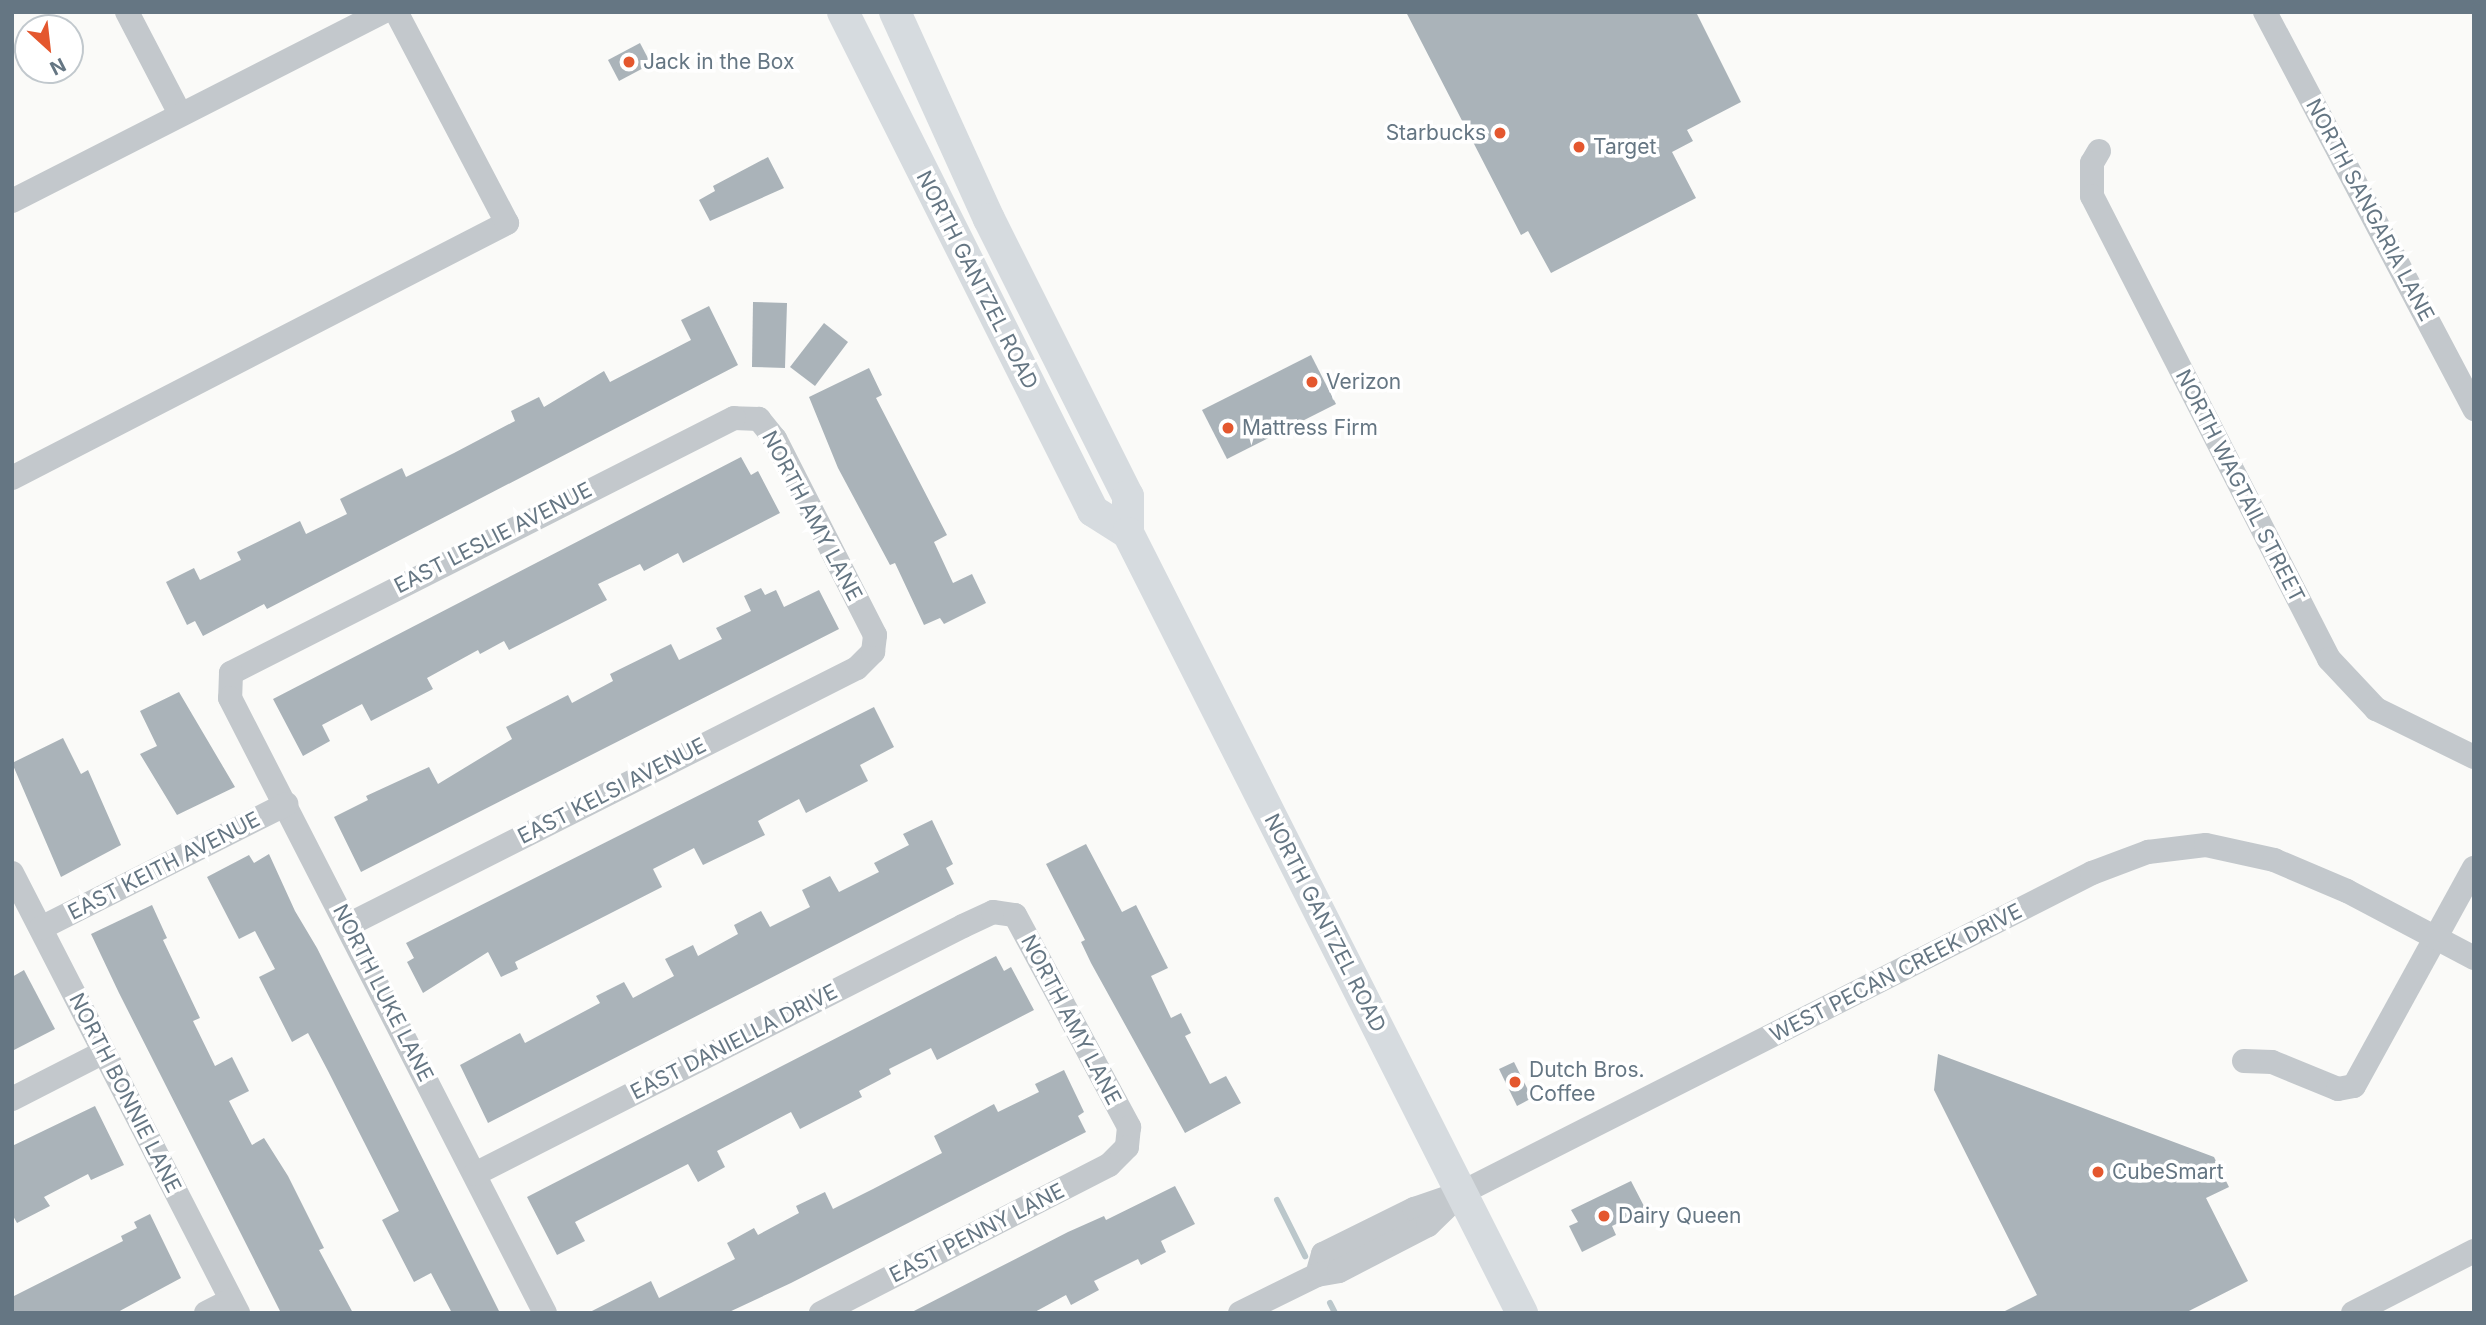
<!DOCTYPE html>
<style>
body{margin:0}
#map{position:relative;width:2486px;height:1325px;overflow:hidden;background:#fafaf8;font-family:Inter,sans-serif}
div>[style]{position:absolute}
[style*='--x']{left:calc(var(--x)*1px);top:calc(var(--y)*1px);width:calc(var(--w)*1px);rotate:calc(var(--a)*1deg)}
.stream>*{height:6px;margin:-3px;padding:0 3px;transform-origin:3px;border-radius:3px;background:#bbc7cb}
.building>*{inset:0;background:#aab3b9}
.minor>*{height:24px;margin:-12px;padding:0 12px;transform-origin:12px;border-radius:12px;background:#c3c8cc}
.major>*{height:32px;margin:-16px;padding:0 16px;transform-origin:16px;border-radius:16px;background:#d6dbdf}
.dots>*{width:19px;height:19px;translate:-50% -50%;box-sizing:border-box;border:4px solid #fff;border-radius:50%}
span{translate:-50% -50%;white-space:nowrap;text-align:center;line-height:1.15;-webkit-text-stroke:7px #fff;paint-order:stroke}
.poi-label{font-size:21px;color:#657683}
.left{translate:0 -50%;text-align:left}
.right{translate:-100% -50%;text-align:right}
.street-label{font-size:21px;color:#657683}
.frame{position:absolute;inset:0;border:14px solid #657683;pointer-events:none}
.north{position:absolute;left:14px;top:14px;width:70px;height:70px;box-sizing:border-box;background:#fff;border:2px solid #c1c8cd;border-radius:50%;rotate:153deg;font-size:19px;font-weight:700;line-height:28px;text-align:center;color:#657683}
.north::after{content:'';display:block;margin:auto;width:24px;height:32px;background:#e4572e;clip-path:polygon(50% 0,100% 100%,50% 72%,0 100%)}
</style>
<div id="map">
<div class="stream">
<i style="--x:1277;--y:1200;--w:63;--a:63.4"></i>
<i style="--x:1330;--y:1303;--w:11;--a:63"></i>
</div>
<div class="building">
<i style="clip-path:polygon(1406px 12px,1696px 12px,1741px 102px,1687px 130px,1693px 141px,1672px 152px,1696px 198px,1551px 273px,1528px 231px,1521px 235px)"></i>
<i style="clip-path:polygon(640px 43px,651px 64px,619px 81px,608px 60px)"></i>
<i style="clip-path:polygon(768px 157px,784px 188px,710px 221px,699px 200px,715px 191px,713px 186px)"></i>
<i style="clip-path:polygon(753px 302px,787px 303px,785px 368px,752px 367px)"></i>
<i style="clip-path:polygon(709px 306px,738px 365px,267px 609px,264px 604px,203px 636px,195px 621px,187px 625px,166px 582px,194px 568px,200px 580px,241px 560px,237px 552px,300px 521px,306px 534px,347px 514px,340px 499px,402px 468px,406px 477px,454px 453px,515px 421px,511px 411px,539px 397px,544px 407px,604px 371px,610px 382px,691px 340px,681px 320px)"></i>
<i style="clip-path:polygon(824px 323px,848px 342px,815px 386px,790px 367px)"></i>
<i style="clip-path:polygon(1311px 355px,1336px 404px,1227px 459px,1202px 410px)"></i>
<i style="clip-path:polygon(869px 368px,882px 395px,876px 398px,947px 535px,934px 542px,953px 583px,972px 574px,986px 603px,944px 624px,940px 618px,924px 625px,895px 563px,890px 565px,838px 468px,809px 397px)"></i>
<i style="clip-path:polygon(741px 457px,751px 475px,758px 471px,780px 513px,683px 563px,678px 553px,644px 571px,640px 564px,598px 584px,607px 600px,509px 650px,504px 641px,480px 654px,478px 650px,427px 678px,433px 689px,371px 721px,362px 704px,322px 725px,330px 741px,303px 756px,273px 699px)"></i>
<i style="clip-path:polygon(761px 588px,765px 595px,776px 590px,784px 607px,819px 590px,839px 629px,361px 872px,334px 817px,368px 800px,366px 796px,429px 767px,438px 784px,512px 739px,506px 727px,568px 695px,572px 703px,613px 681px,610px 674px,671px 644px,679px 660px,722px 639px,716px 628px,751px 611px,744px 596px)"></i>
<i style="clip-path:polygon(179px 692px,235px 787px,177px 815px,140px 754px,157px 746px,140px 711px)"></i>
<i style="clip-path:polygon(874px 707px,894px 747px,860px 765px,868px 781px,806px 813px,799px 799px,758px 821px,765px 835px,703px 865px,694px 848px,653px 869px,662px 887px,515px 962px,518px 969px,501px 977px,488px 952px,423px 993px,407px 962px,414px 958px,406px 943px)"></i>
<i style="clip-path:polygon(63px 738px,81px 774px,88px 770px,121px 845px,61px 877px,12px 763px)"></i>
<i style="clip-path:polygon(932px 820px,953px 864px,946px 868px,954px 884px,488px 1123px,460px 1065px,520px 1033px,525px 1043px,600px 1003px,596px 996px,624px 982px,633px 998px,674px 976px,665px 959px,693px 945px,698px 956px,738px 934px,734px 925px,761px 911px,770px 927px,810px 907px,802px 890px,830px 876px,839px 892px,879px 872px,874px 863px,909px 845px,903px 834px)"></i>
<i style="clip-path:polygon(1086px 844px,1122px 912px,1136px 905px,1168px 968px,1151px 976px,1171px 1018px,1181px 1013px,1191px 1033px,1185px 1036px,1210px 1084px,1226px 1076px,1241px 1103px,1185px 1133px,1091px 963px,1081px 942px,1085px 940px,1046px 864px)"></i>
<i style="clip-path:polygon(269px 854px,295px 911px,317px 948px,500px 1313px,452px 1313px,431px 1273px,414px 1282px,382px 1220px,399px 1211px,328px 1071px,308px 1033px,292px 1042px,259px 977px,275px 969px,255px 931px,239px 939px,207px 877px,249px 855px,254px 863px)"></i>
<i style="clip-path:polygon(152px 905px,167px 938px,163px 940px,200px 1018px,193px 1021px,215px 1066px,232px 1057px,249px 1091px,229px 1101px,252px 1145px,264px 1138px,288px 1176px,324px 1248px,319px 1250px,353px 1313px,281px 1313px,119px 993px,91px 934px)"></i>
<i style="clip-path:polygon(996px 956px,1004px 971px,1011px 967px,1034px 1010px,937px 1060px,931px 1048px,889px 1069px,891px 1074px,859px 1091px,862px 1097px,800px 1129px,791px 1112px,717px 1151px,725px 1167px,698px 1182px,688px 1164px,575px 1222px,585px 1241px,557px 1255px,527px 1197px)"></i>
<i style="clip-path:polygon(24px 970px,55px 1029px,12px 1051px,12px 977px)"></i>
<i style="clip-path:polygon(1938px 1054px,2214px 1157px,2229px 1187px,2206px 1198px,2248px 1281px,2185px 1313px,2001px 1313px,2037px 1295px,1934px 1090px)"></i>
<i style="clip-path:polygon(1514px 1062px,1532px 1098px,1517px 1106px,1499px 1069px)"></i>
<i style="clip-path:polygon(1064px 1070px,1084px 1112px,1078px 1116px,1086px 1132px,791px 1283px,727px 1313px,588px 1313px,651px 1281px,659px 1298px,735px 1259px,727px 1243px,754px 1228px,758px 1235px,799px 1213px,796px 1206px,825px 1192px,833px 1209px,873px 1189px,942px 1153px,934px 1136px,994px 1104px,998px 1112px,1039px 1092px,1035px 1084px)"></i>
<i style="clip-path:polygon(95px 1106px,124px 1165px,91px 1180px,88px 1174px,44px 1197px,50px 1206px,17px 1223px,12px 1214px,12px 1146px)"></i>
<i style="clip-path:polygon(1631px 1181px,1646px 1210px,1612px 1226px,1616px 1235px,1582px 1252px,1569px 1226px,1578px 1222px,1571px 1210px)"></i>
<i style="clip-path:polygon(1175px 1186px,1195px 1224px,1161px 1241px,1166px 1252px,1141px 1265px,1138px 1259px,1094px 1281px,1099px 1290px,1071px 1305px,1066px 1295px,1033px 1313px,910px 1313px,1068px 1232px,1104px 1216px,1106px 1220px)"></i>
<i style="clip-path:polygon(150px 1214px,181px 1278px,116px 1313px,12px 1313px,12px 1297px,123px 1241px,121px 1236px,137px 1228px,134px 1222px)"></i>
</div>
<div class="minor">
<i style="--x:127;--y:12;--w:115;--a:62.5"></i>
<i style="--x:2265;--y:12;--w:449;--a:62.2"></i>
<i style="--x:2099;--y:151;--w:14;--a:120"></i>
<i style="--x:2092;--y:163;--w:33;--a:90"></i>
<i style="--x:2092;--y:196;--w:520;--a:62.89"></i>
<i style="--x:2329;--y:659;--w:69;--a:46.8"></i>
<i style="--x:2376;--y:709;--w:109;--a:26.1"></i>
<i style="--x:12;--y:201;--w:416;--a:-27"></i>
<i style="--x:12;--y:478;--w:557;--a:-27.26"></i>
<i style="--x:507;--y:223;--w:238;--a:-117.7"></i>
<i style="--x:12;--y:873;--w:495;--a:62.8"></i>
<i style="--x:348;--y:925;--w:570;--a:-26.79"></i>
<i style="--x:857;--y:668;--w:23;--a:-45"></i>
<i style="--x:873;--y:652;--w:17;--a:-83"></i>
<i style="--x:875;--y:635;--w:220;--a:-117"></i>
<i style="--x:775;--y:439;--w:26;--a:-129"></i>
<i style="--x:759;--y:419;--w:25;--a:-178"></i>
<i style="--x:734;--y:418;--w:564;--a:153.12"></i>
<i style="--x:231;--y:673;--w:25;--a:92"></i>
<i style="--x:230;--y:698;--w:691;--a:62.88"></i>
<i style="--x:41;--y:928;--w:275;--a:-26.8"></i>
<i style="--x:2244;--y:1061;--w:28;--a:2"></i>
<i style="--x:2272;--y:1062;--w:71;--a:22.2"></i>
<i style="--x:2338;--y:1089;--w:16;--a:-11"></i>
<i style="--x:2354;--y:1086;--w:249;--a:-61.2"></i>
<i style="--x:12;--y:1099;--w:103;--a:-27.1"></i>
<i style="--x:475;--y:1174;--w:547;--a:-26.94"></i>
<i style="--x:963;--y:926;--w:33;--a:-25"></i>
<i style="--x:993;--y:912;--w:22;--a:8"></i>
<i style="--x:1015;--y:915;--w:241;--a:61.7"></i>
<i style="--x:1129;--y:1127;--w:20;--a:96"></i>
<i style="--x:1127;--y:1147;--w:25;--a:135"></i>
<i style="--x:1109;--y:1165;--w:324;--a:152.8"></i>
<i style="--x:1317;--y:1275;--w:22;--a:-74"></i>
<i style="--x:1323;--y:1254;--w:102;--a:-26.3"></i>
<i style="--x:1414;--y:1209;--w:50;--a:-18.8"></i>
<i style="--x:1461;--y:1193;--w:708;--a:-26.89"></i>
<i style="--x:2092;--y:873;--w:60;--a:-20.6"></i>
<i style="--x:2148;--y:852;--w:58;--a:-6.9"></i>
<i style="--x:2206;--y:845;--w:70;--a:12.4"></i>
<i style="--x:2274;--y:860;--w:79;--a:23"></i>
<i style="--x:2347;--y:891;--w:144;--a:27.8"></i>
<i style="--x:206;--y:1313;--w:28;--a:-27"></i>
<i style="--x:1240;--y:1313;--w:86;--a:-26.3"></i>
<i style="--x:1317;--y:1275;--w:22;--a:-10"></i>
<i style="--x:1339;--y:1271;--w:100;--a:-27.3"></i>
<i style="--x:1428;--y:1225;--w:39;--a:-44"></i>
<i style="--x:2353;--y:1313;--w:136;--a:-27.1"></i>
</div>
<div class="major">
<i style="--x:843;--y:12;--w:558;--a:63.39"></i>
<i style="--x:1093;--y:511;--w:41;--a:32.2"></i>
<i style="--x:895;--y:12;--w:227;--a:65.6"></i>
<i style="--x:989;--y:219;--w:310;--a:63.4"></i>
<i style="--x:1128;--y:496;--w:37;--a:90"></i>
<i style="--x:1128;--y:533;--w:874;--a:63.2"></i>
</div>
<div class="dots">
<i style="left:629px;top:62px;background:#e4572e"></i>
<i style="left:1500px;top:133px;background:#e4572e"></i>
<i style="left:1579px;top:147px;background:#e4572e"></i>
<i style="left:1312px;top:382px;background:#e4572e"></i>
<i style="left:1228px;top:428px;background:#e4572e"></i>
<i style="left:1515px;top:1082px;background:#e4572e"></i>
<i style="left:2098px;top:1172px;background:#e4572e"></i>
<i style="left:1604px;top:1216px;background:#e4572e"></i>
</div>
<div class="poi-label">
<span class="left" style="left:643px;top:62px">Jack in the Box</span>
<span class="right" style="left:1486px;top:133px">Starbucks</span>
<span class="left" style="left:1593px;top:147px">Target</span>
<span class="left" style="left:1326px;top:382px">Verizon</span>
<span class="left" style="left:1242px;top:428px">Mattress Firm</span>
<span class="left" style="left:1529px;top:1082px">Dutch Bros.<br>Coffee</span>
<span class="left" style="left:2112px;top:1172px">CubeSmart</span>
<span class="left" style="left:1618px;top:1216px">Dairy Queen</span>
</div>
<div class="street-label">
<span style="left:2370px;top:210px;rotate:62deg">NORTH SANGARIA LANE</span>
<span style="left:977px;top:280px;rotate:63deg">NORTH GANTZEL ROAD</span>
<span style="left:2240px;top:486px;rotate:63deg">NORTH WAGTAIL STREET</span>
<span style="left:812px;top:516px;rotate:62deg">NORTH AMY LANE</span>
<span style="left:493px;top:538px;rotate:-27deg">EAST LESLIE AVENUE</span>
<span style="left:612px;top:791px;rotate:-27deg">EAST KELSI AVENUE</span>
<span style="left:164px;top:866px;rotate:-27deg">EAST KEITH AVENUE</span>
<span style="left:1325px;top:923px;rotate:63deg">NORTH GANTZEL ROAD</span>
<span style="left:1896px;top:973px;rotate:-27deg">WEST PECAN CREEK DRIVE</span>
<span style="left:383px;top:993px;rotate:63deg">NORTH LUKE LANE</span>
<span style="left:1071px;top:1020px;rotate:62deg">NORTH AMY LANE</span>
<span style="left:734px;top:1042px;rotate:-27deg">EAST DANIELLA DRIVE</span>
<span style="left:125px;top:1093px;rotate:63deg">NORTH BONNIE LANE</span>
<span style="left:977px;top:1233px;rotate:-27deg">EAST PENNY LANE</span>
</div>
<div class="frame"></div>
<div class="north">N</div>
</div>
